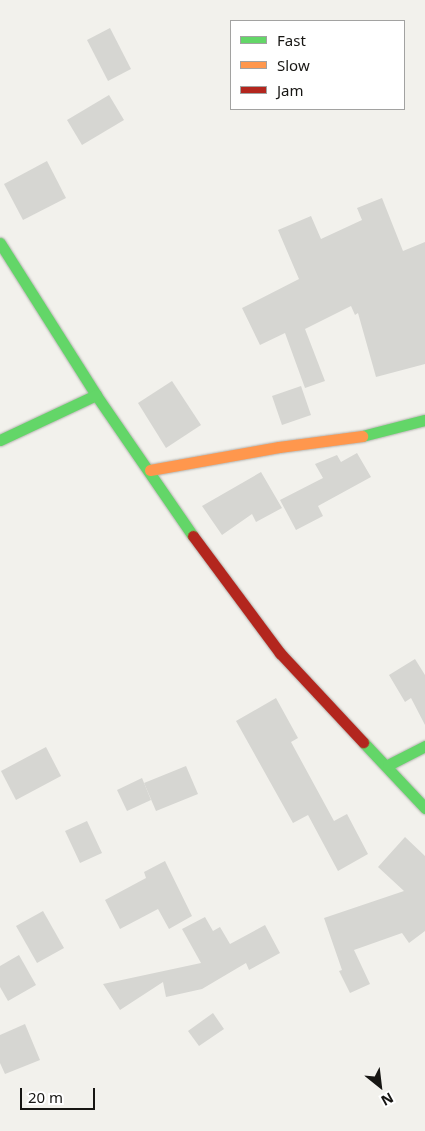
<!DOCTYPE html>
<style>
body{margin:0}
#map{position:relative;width:425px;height:1131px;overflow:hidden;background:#f2f1ec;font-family:"Noto Sans",sans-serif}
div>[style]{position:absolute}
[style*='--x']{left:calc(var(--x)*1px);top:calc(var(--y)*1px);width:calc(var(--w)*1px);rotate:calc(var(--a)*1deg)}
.building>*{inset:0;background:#d6d6d2}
.roads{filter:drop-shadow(0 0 1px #b4b3af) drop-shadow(0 0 1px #b4b3af)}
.fast>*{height:11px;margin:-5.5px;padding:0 5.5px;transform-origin:5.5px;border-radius:5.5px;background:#63d668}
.slow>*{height:11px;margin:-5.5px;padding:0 5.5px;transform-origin:5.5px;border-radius:5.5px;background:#ff974d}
.jam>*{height:11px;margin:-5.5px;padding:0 5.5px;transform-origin:5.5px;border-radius:5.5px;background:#b3261e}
span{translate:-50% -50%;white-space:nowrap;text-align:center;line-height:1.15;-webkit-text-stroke:5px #fff;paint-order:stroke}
.legend{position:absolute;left:230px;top:20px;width:175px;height:90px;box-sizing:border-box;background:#fff;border:1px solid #a2a2a1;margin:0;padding:6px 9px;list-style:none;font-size:15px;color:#171613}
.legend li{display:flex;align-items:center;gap:10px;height:25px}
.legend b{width:25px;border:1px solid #a2a2a1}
.north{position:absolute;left:355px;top:1061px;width:50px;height:50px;-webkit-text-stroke:4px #fff;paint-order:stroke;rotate:151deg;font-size:14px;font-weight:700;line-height:20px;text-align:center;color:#171613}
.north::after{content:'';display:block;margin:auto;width:18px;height:22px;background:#171613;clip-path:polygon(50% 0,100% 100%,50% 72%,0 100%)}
.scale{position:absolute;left:20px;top:1088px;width:75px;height:22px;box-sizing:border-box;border:2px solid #171613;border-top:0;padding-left:6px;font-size:15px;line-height:18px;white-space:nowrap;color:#171613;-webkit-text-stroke:4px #fff;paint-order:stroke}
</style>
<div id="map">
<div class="building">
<i style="clip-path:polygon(110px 28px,131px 69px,108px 81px,87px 40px)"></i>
<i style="clip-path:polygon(109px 95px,124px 120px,82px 145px,67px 120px)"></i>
<i style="clip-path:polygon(47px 161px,66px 198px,23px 220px,4px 184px)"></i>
<i style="clip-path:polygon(382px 198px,403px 251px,425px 242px,425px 364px,376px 377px,358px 313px,355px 315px,351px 306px,305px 329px,325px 381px,305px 388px,285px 333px,260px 345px,242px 308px,299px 279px,278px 230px,311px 216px,321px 239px,362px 220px,357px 208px)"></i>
<i style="clip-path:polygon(172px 381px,201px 425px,166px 448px,138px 403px)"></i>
<i style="clip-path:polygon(301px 386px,311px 415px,282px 425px,272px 396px)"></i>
<i style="clip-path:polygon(357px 453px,371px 477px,318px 506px,323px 516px,296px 530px,280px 500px,323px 478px,315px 464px,337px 455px,341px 462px)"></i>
<i style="clip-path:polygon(261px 472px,282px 508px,256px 522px,252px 514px,222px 535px,202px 506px)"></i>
<i style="clip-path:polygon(415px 659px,425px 675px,425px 725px,411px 698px,405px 702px,389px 675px)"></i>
<i style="clip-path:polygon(276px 698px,298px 738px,291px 742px,334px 821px,347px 814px,368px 854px,338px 871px,308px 815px,293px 823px,236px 721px)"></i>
<i style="clip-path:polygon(46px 747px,61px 776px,16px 800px,1px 771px)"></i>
<i style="clip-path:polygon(186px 766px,198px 794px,156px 811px,144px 783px)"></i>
<i style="clip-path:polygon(142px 778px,151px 800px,127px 811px,117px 790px)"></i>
<i style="clip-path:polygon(87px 821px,102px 853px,80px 863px,65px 831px)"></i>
<i style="clip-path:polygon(405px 837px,425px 856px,425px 931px,409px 943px,402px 933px,354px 950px,370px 984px,350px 993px,339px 971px,342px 970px,324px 918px,404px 891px,378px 867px)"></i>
<i style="clip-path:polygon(165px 861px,192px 916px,169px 929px,158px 909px,120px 929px,105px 900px,146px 878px,144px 872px)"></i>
<i style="clip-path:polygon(43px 911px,64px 948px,37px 963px,16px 926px)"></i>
<i style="clip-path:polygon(205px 917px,213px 931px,220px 927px,230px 944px,265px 925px,280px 953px,249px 970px,246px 963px,202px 989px,166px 997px,163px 982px,120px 1010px,103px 984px,201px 963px,182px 929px)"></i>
<i style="clip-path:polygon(19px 955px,36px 985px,8px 1001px,0 987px,0 966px)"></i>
<i style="clip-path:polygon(213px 1013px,224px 1029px,199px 1046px,188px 1031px)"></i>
<i style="clip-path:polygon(25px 1024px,40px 1060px,5px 1074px,0 1063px,0 1035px)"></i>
</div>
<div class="roads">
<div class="fast">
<i style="--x:0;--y:243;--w:180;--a:57.7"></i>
<i style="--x:96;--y:395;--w:171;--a:55.5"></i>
<i style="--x:362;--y:436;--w:65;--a:-14.3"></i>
<i style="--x:0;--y:440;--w:106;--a:-25.1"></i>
<i style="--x:363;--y:742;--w:91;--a:46.8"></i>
<i style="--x:388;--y:765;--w:42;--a:-27.2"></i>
</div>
<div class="slow">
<i style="--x:150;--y:470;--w:131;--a:-10.1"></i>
<i style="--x:279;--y:447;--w:84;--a:-7.5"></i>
</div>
<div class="jam">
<i style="--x:193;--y:536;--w:146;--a:53.4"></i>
<i style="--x:280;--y:653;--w:122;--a:47"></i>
</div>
</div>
<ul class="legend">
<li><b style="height:6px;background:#63d668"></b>Fast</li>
<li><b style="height:6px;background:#ff974d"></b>Slow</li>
<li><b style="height:6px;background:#b3261e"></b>Jam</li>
</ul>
<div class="north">N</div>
<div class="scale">20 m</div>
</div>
